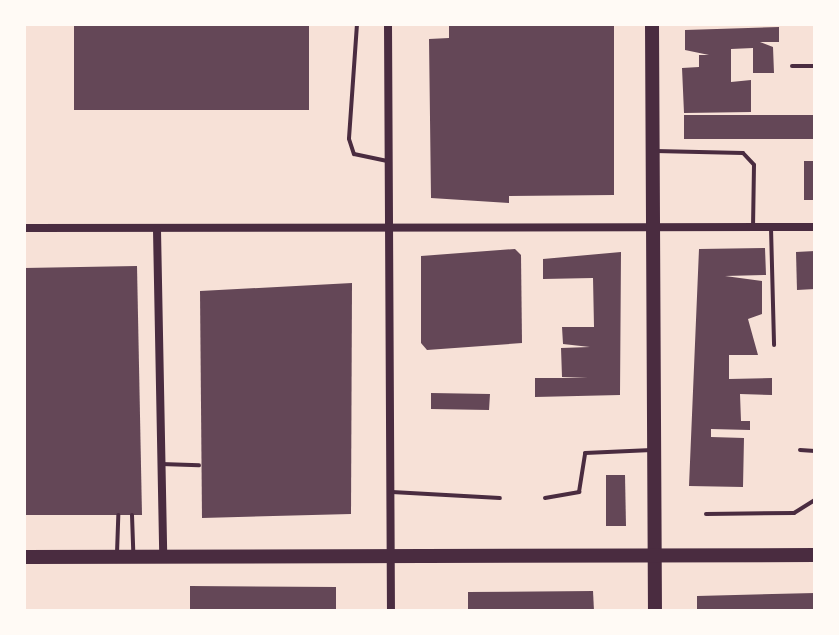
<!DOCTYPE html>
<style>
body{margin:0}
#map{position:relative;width:839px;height:635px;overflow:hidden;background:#f7e1d7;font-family:Figtree,sans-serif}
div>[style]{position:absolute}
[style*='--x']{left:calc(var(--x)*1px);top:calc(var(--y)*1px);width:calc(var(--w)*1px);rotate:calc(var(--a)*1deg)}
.building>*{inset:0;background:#644757}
.service>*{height:4px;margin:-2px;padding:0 2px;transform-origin:2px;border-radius:2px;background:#4a2c40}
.minor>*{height:8px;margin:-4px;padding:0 4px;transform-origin:4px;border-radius:4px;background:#4a2c40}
.primary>*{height:14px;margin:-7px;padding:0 7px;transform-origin:7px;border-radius:7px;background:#4a2c40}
span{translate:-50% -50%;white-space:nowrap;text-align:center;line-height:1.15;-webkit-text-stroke:6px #fffaf5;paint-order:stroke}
.frame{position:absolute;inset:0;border:26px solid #fffaf5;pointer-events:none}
</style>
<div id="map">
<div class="building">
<i style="clip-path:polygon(74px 24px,309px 24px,309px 110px,74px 110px)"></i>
<i style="clip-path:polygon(449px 24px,614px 24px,614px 195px,509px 196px,509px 203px,431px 198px,429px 39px,449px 38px)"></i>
<i style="clip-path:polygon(779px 27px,779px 42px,760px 42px,773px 47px,774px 73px,753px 73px,753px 48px,731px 49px,731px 82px,751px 80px,751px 112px,684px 113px,682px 68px,699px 67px,699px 55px,709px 55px,685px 50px,685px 30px)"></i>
<i style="clip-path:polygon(684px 115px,815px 115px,815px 139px,684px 139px)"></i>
<i style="clip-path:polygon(804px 161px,815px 161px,815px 200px,804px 200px)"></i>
<i style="clip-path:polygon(765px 248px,766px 275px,725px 276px,762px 281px,762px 314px,748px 319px,758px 355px,729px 355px,729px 379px,772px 378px,772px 395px,740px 394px,741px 421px,750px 421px,750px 430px,711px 429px,711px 437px,744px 438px,743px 487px,689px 486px,699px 249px)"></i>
<i style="clip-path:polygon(515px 249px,521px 255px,522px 343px,427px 350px,421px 343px,421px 256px)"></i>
<i style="clip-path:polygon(815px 251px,815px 289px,797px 290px,796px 252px)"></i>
<i style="clip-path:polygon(621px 252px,620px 395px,535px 397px,535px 378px,588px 378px,562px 377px,561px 348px,590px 347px,563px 344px,562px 327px,594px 327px,593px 278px,543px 279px,543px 259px)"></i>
<i style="clip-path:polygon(137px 266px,142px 515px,26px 515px,24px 268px)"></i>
<i style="clip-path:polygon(352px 283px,351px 514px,202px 518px,200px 291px)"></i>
<i style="clip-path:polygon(431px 393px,490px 394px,489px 410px,431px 409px)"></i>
<i style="clip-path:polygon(606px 475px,625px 475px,626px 526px,606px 526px)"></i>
<i style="clip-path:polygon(190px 586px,336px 587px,336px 611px,190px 611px)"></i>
<i style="clip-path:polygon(593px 591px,594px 611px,468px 611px,468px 592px)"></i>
<i style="clip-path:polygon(815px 593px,815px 611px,697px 611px,697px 596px)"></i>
</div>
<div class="service">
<i style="--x:357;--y:24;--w:115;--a:94"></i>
<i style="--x:349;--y:139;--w:16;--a:72"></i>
<i style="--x:354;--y:154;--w:34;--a:12"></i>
<i style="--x:792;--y:66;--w:23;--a:0"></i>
<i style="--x:655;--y:151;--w:88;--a:1.3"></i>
<i style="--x:743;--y:153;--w:16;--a:47"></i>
<i style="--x:754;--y:165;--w:62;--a:90.9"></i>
<i style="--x:771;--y:228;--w:117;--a:88.5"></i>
<i style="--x:800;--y:450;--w:15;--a:4"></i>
<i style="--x:161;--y:464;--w:38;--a:2"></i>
<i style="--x:392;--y:492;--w:108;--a:3.2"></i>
<i style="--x:545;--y:498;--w:35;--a:-10"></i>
<i style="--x:579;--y:492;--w:39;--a:-81"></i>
<i style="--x:585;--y:453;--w:67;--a:-2.6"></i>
<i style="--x:706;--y:514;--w:88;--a:-0.7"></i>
<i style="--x:794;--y:513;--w:25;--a:-32"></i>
<i style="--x:132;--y:515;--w:38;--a:88"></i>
<i style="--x:117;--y:553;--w:38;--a:-88"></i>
</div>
<div class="minor">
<i style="--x:388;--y:24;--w:587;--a:89.71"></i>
<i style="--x:24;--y:228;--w:791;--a:-0.07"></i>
<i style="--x:157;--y:230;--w:325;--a:88.9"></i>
</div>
<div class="primary">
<i style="--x:652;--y:24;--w:587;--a:89.71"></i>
<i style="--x:24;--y:557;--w:791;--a:-0.14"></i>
</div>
<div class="frame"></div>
</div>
